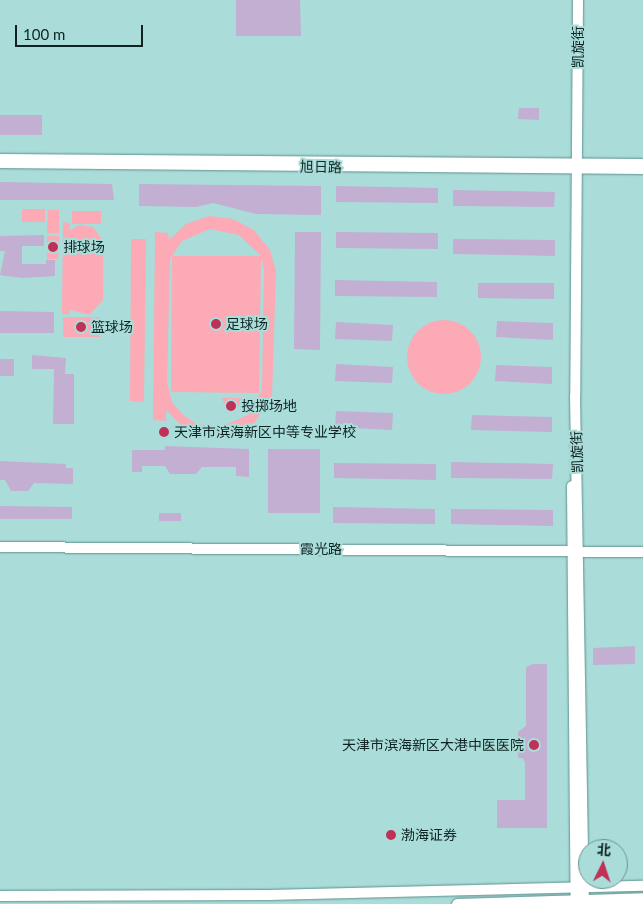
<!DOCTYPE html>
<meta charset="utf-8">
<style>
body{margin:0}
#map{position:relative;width:643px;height:904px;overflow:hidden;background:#aaddd9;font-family:Lato,"Noto Sans SC",sans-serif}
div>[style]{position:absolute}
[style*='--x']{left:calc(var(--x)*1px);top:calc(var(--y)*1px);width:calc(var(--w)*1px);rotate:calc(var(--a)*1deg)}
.green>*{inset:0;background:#fbaab6}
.round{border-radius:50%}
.building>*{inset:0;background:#c2afd2}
.roads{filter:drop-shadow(0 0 1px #60928e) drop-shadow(0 0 1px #60928e)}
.street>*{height:8px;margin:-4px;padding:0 4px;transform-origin:4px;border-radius:4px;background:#fff}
.secondary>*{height:10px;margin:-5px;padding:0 5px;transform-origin:5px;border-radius:5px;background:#fff}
.primary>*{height:11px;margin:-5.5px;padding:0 5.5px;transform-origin:5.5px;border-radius:5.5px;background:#fff}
.dots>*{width:14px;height:14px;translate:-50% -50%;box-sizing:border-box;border:2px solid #aaddd9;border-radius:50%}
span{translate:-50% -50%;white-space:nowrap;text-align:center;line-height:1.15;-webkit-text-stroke:4px #aaddd9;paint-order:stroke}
.street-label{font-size:14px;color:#0e2322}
.poi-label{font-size:14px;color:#0e2322}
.left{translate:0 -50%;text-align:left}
.right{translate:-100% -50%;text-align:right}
.north{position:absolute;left:578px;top:839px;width:50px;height:50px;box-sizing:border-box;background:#aaddd9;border:1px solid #6c9390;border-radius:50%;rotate:4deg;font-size:14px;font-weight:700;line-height:20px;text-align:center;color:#0e2322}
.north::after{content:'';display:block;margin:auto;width:18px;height:22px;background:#c03158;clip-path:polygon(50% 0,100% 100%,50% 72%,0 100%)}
.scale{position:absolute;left:15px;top:25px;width:128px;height:22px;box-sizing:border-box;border:2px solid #0e2322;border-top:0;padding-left:6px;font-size:15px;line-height:18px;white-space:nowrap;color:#0e2322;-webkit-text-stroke:4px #aaddd9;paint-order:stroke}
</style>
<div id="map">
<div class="green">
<i style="clip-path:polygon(22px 209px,45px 209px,45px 222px,22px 222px)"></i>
<i style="clip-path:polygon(48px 210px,59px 210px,59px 233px,47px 233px)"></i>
<i style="clip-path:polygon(72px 211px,101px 211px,101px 224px,72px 224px)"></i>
<i style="clip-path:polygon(evenodd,209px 216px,233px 219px,254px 230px,270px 250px,276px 271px,272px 397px,254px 423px,222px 438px,186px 430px,166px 410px,166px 421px,153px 420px,155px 232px,168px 233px,169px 240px,186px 224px,209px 216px,210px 229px,239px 235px,261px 256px,172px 256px,171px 392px,259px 393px,261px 257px,264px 270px,262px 390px,248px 415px,220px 427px,197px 424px,183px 415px,172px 402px,167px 381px,170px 259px,182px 241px,210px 229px)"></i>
<i style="clip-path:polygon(63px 222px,70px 223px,70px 230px,79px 225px,93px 227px,103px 241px,103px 300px,89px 315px,70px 310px,69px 314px,62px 314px)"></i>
<i style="clip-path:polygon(47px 236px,59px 236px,58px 259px,47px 259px)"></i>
<i style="clip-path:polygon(131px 239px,146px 239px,144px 402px,130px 401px)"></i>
<i style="clip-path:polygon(63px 317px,100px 317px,100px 337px,63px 337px)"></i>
<i class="round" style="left:407px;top:320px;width:74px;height:74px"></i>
<i style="clip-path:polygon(222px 398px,250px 398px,228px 413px)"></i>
</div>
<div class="building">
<i style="clip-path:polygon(236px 0,300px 0,301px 36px,236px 36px)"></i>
<i style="clip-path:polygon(519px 108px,539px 108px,539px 120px,518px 119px)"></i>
<i style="clip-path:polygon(0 115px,42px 115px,42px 135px,0 135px)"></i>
<i style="clip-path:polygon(0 182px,112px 184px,114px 200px,0 200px)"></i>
<i style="clip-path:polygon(139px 184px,321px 186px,321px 215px,256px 214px,213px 203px,196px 207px,139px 206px)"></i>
<i style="clip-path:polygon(336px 186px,438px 188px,438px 203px,336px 202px)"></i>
<i style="clip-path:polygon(453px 190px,555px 192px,554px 207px,453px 206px)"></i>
<i style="clip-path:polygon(295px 232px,321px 232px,320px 350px,294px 349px)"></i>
<i style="clip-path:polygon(336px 232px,438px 233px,438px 249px,336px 248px)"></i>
<i style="clip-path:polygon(44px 235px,44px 246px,22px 246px,22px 264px,46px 264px,46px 260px,55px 260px,55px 276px,22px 278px,0 275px,5px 251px,0 251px,0 236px)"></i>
<i style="clip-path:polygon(453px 239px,555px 240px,555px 256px,453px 254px)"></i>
<i style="clip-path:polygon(335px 280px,437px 282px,437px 297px,335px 296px)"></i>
<i style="clip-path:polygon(478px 283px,554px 283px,554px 299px,478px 298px)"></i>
<i style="clip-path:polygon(0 311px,54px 312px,54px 333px,0 333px)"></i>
<i style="clip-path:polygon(497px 321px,553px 323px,553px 340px,496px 337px)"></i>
<i style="clip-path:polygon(336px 322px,393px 325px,392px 341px,335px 339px)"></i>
<i style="clip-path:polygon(32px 355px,66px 358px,65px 374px,74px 374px,74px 424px,53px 424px,54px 369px,32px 369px)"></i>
<i style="clip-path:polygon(0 359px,14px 359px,14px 376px,0 376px)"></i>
<i style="clip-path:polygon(336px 364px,393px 367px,392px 383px,335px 381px)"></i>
<i style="clip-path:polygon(496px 365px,552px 367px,552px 384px,495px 381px)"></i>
<i style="clip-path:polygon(336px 411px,393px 413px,392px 430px,335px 427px)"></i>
<i style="clip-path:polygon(472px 415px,552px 417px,552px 432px,471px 430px)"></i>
<i style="clip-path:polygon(165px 446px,249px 449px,249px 477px,236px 476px,236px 467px,202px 467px,196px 474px,170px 474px,165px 466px,142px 466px,142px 472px,132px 472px,132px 450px,165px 450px)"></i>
<i style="clip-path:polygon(268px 449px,320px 449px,320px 513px,268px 513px)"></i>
<i style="clip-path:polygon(0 461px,66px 464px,66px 468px,73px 468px,73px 484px,34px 483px,28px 491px,11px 491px,5px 480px,0 480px)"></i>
<i style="clip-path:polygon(451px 462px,553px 464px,552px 479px,451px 478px)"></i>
<i style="clip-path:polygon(334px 463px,436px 464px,436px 480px,334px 478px)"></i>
<i style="clip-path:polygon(0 506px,72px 507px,72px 519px,0 519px)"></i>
<i style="clip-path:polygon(333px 507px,435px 509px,435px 524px,333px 523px)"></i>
<i style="clip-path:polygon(451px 509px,553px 510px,553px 526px,451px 524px)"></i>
<i style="clip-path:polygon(159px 513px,181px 513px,181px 521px,159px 521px)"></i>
<i style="clip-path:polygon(635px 646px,635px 664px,593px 665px,593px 648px)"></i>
<i style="clip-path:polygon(533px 664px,547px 664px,547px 828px,497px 828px,497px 800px,525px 800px,525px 763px,523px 758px,518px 758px,518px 732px,526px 726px,526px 667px)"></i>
</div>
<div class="roads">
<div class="street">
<i style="--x:0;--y:158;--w:643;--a:0.45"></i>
<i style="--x:0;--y:164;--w:643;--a:0.53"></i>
</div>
<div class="secondary">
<i style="--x:578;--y:0;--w:396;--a:90.4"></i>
<i style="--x:575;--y:396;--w:508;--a:88.99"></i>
<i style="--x:572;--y:486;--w:418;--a:89.5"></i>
<i style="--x:0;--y:547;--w:643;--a:0.45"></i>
<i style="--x:0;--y:896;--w:268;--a:-0.2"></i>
<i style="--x:268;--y:895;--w:375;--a:-1.4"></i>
</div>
<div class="primary">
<i style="--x:457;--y:904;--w:186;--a:-1.8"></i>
</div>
</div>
<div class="dots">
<i style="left:53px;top:247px;background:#c03158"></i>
<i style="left:216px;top:324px;background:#c03158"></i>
<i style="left:81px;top:327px;background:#c03158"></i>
<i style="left:231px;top:406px;background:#c03158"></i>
<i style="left:164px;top:432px;background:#c03158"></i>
<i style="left:534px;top:745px;background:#c03158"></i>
<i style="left:391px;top:835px;background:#c03158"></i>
</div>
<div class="street-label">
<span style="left:578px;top:47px;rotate:-90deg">凯旋街</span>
<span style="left:321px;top:167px;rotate:1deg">旭日路</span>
<span style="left:577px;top:452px;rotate:-92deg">凯旋街</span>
<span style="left:321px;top:549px">霞光路</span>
</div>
<div class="poi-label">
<span class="left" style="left:63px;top:247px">排球场</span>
<span class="left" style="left:226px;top:324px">足球场</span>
<span class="left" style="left:91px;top:327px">篮球场</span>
<span class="left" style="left:241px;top:406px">投掷场地</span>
<span class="left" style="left:174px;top:432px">天津市滨海新区中等专业学校</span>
<span class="right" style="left:524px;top:745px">天津市滨海新区大港中医医院</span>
<span class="left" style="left:401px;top:835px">渤海证券</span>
</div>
<div class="north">北</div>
<div class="scale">100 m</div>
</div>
